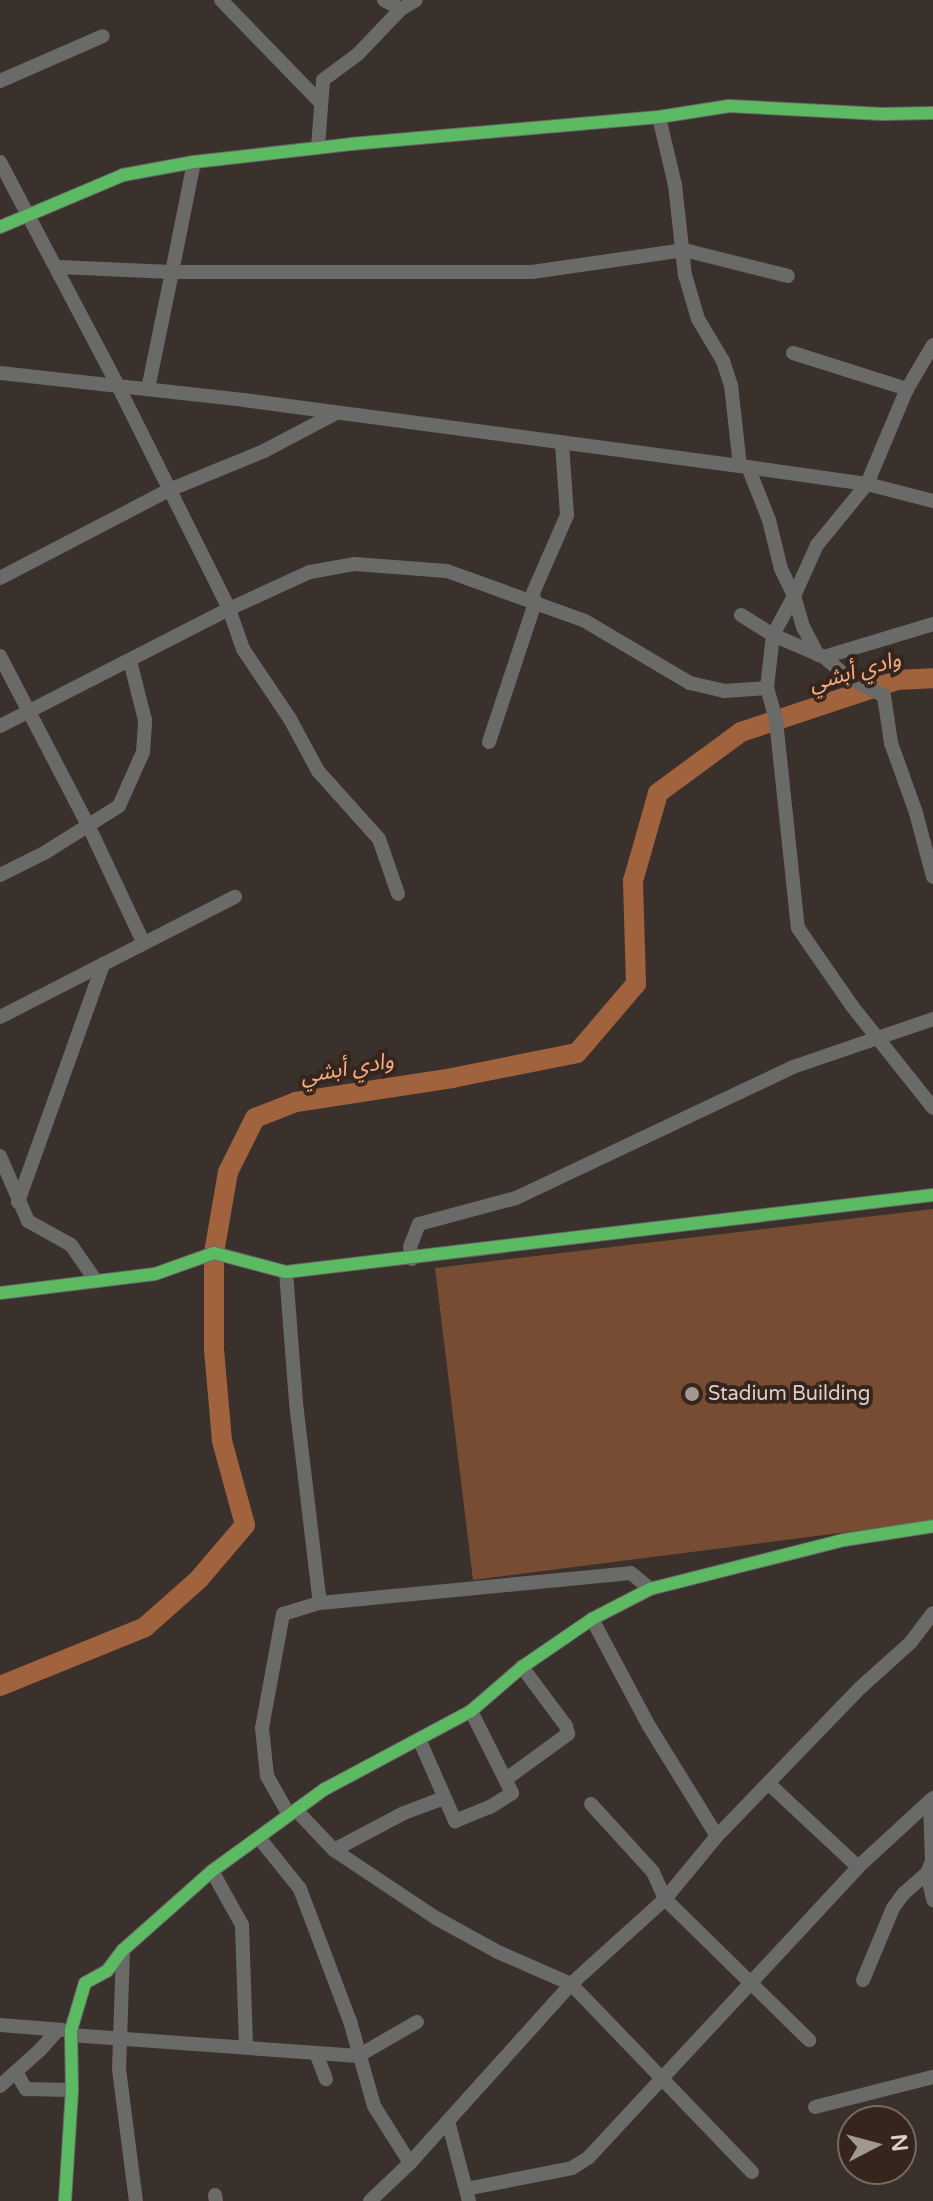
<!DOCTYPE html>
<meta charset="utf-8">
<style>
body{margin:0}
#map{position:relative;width:933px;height:2201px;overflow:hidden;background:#3a312c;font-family:"Varela Round","Noto Sans Arabic",sans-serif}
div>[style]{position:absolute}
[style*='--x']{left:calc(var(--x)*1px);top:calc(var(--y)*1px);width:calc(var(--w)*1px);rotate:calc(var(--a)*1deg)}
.green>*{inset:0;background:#774c33}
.river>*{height:20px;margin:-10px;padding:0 10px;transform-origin:10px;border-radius:10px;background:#a1633d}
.minor>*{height:14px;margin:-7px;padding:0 7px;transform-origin:7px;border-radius:7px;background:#6a6a68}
.cycleway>*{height:12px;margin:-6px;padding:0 6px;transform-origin:6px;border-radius:6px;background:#5cba63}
.dots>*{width:22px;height:22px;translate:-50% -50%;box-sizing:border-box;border:4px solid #36251c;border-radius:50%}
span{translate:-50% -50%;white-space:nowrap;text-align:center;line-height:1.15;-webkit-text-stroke:8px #36251c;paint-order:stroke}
.poi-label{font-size:20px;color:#dacfc9}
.left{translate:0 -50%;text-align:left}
.water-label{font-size:22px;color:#f9ae82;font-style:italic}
.north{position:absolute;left:837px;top:2105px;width:80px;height:80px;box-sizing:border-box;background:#36251c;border:2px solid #786961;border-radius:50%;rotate:84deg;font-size:22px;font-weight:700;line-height:32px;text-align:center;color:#dacfc9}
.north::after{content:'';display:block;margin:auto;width:28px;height:36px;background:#a29892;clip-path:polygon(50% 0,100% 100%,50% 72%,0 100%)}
</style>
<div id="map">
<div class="green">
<i style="clip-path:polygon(933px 1209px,933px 1521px,473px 1580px,435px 1268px)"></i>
</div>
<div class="river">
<i style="--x:0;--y:1686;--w:157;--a:-22.1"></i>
<i style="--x:145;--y:1627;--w:72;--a:-41.6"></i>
<i style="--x:199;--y:1579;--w:71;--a:-49.6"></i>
<i style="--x:245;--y:1525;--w:87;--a:-105.3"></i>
<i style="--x:222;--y:1441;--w:91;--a:-95"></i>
<i style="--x:214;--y:1350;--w:97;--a:-90"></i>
<i style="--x:214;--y:1253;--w:82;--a:-80.2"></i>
<i style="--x:228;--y:1172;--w:60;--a:-63.4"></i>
<i style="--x:255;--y:1118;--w:44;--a:-21.3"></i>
<i style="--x:296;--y:1102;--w:158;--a:-8.7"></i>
<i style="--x:452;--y:1078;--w:127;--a:-11.3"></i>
<i style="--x:577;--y:1053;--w:91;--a:-49.5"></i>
<i style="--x:636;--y:984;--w:103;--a:-91.7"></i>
<i style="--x:633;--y:881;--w:91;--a:-74.1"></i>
<i style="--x:658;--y:793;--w:103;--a:-36.3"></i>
<i style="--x:741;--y:732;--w:164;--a:-18.4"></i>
<i style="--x:897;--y:680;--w:36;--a:-3"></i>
</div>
<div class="minor">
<i style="--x:221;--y:0;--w:142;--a:45.9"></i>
<i style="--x:384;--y:0;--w:19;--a:28"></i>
<i style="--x:0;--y:81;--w:112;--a:-23.6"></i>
<i style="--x:659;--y:117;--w:70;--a:76.8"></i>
<i style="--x:675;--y:185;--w:91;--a:83.7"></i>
<i style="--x:685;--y:275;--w:46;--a:73.5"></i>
<i style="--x:698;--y:319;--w:49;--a:59.2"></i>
<i style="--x:723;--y:361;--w:25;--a:72"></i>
<i style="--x:731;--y:385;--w:81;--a:83.7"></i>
<i style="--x:318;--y:147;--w:67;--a:-85.7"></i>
<i style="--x:323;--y:80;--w:44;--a:-36.6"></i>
<i style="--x:358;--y:54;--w:62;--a:-46.3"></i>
<i style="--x:401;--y:9;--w:17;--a:-31"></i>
<i style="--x:0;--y:162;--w:253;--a:62.2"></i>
<i style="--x:118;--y:386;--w:249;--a:63.5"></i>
<i style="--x:229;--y:609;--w:42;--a:70.7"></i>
<i style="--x:243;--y:649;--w:84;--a:56.1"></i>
<i style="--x:290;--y:719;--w:59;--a:61.7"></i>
<i style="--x:318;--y:771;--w:91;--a:48.1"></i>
<i style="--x:379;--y:839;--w:58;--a:70.9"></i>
<i style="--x:194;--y:162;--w:112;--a:101.3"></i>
<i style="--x:172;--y:272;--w:360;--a:0"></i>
<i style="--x:532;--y:272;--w:154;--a:-8.2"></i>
<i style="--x:684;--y:250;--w:107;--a:14"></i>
<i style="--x:0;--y:227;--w:134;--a:-22.9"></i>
<i style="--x:123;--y:175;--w:72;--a:-10.4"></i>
<i style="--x:194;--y:162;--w:158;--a:-6.5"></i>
<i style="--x:351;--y:144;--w:309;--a:-5"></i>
<i style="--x:659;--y:117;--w:71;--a:-8.9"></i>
<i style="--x:729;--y:106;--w:153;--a:3"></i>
<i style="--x:882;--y:114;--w:51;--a:-1.1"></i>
<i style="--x:58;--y:267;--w:114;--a:2.5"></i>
<i style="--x:172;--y:272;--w:119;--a:101.6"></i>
<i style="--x:793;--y:353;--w:120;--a:17.5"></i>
<i style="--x:0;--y:373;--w:245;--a:6.3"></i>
<i style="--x:244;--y:400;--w:500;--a:7.58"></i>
<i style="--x:740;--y:466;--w:128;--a:8.1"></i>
<i style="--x:867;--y:484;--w:68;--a:14.4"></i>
<i style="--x:748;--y:467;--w:57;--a:68.4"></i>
<i style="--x:769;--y:520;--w:50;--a:76.2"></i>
<i style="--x:781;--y:569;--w:30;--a:64"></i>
<i style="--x:794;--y:596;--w:44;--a:118.3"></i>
<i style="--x:773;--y:635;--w:53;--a:96.5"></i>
<i style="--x:767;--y:688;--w:33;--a:74"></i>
<i style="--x:776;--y:720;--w:209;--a:84"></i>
<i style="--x:798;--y:928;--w:95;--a:55.3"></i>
<i style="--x:852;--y:1006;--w:130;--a:51.5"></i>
<i style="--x:0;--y:578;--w:191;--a:-27.5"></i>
<i style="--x:169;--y:490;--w:103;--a:-22.3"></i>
<i style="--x:264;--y:451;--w:81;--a:-27.8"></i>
<i style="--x:741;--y:615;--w:38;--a:32"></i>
<i style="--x:773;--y:635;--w:56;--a:23.3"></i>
<i style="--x:824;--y:657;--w:29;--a:41"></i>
<i style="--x:846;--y:676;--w:43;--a:27.8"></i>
<i style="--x:884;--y:696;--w:48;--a:81.5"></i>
<i style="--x:891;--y:743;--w:74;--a:70.3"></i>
<i style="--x:916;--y:813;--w:66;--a:75.1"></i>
<i style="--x:818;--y:655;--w:32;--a:-118"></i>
<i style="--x:803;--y:627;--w:32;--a:-106"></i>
<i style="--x:794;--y:596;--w:56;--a:-65.7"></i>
<i style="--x:817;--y:545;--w:79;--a:-50.7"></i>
<i style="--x:867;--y:484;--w:103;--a:-67.2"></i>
<i style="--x:907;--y:389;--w:51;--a:-59.4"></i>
<i style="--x:0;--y:656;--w:193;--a:62.5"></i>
<i style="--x:89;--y:827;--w:127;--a:64.8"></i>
<i style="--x:824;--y:657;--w:114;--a:-16.8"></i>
<i style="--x:0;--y:726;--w:257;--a:-27.1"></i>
<i style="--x:229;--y:609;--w:89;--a:-24.6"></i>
<i style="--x:310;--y:572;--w:46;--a:-10.1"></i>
<i style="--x:355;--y:564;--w:92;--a:4.4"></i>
<i style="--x:447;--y:571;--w:147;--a:19.9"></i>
<i style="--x:585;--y:621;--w:122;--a:30.6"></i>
<i style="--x:690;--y:683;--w:35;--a:13"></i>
<i style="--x:724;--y:691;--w:43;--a:-4"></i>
<i style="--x:489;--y:742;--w:146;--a:-71.7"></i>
<i style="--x:535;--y:603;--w:10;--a:-101"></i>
<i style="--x:533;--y:593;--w:85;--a:-66.4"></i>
<i style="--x:567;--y:515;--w:71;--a:-94"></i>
<i style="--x:0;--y:875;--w:51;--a:-26.6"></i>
<i style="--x:46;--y:852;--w:86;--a:-32.2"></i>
<i style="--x:119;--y:806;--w:59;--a:-66"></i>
<i style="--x:143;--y:752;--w:32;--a:-86"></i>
<i style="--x:145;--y:720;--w:61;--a:-104.3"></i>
<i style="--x:0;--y:1017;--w:264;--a:-27.1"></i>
<i style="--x:0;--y:1156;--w:71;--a:66.7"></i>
<i style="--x:28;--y:1221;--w:49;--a:29.2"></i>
<i style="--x:71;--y:1245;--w:44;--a:55.2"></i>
<i style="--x:18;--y:1202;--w:253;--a:-70.3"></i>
<i style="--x:412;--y:1259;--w:12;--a:-99"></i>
<i style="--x:410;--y:1247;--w:25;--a:-69"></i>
<i style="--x:419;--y:1224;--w:100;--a:-15"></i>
<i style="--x:516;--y:1198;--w:306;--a:-25.3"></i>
<i style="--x:793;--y:1067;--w:148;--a:-18.9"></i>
<i style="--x:286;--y:1272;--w:131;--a:85.6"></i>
<i style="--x:296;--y:1403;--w:201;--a:83.2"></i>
<i style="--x:0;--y:1293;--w:156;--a:-7"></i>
<i style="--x:155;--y:1274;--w:63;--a:-19.6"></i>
<i style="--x:214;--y:1253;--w:74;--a:14.8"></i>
<i style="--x:286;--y:1272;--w:652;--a:-6.79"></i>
<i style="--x:592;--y:1619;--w:121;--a:62"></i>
<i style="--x:649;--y:1726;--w:129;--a:58.3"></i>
<i style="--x:419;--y:1739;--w:90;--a:66.3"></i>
<i style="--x:455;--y:1821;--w:38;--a:-22"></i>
<i style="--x:490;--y:1807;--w:26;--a:-32"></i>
<i style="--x:512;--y:1793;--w:92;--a:-116.6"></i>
<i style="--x:506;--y:1779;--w:77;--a:-36"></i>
<i style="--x:568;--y:1734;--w:8;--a:-104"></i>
<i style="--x:566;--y:1726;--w:74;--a:-126.7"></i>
<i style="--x:768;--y:1783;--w:123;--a:43"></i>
<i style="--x:591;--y:1804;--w:92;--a:47.6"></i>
<i style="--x:653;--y:1872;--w:30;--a:66"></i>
<i style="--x:665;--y:1899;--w:202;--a:44.4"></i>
<i style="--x:296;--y:1810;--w:55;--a:46.5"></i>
<i style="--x:334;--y:1850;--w:123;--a:33.7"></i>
<i style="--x:436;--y:1918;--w:71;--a:28.7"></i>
<i style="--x:498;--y:1952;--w:80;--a:23.7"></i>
<i style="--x:571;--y:1984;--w:261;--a:46.1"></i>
<i style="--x:289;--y:1815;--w:45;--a:-119.4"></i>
<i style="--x:267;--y:1776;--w:48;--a:-95.9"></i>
<i style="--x:262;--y:1728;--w:116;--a:-79.6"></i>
<i style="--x:283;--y:1614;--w:39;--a:-17"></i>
<i style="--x:320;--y:1603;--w:312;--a:-5.5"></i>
<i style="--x:631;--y:1573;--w:25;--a:40"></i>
<i style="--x:260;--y:1839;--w:64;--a:51.3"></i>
<i style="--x:300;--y:1889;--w:141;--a:69.3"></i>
<i style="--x:350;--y:2021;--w:88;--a:74.2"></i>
<i style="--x:374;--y:2106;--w:67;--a:57.7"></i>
<i style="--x:334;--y:1850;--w:79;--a:-27.9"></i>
<i style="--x:404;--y:1813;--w:43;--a:-20.6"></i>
<i style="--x:212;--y:1871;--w:62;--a:60.9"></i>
<i style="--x:242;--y:1925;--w:121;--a:88.1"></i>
<i style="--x:927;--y:1873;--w:28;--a:77"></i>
<i style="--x:123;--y:1950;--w:119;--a:91.9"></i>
<i style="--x:119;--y:2069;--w:133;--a:82.7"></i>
<i style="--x:863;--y:1980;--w:78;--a:-67.4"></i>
<i style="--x:893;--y:1908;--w:17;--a:-54"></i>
<i style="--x:903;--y:1894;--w:32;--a:-41"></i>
<i style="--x:927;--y:1873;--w:13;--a:-67"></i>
<i style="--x:932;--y:1861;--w:60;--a:-91.9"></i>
<i style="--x:0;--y:2025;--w:63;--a:4.5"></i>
<i style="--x:71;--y:2035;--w:288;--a:4.2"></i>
<i style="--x:358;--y:2056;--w:68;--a:-30"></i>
<i style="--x:316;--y:2053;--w:28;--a:69"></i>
<i style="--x:16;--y:2072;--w:20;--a:60"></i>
<i style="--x:26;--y:2089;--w:46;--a:1.2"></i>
<i style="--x:0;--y:2086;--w:54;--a:-42"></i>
<i style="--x:40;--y:2050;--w:27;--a:-48"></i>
<i style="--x:815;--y:2107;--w:122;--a:-14.3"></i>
<i style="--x:448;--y:2121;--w:83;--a:75.3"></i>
<i style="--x:466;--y:2189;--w:108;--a:-11.2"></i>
<i style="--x:572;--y:2168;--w:19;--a:-32"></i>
<i style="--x:588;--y:2158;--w:397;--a:-47.1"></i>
<i style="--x:858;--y:1867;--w:102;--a:-42.6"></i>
<i style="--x:215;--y:2195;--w:6;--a:81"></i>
<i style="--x:65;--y:2201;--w:111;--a:-86.4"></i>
<i style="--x:72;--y:2090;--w:60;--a:-91"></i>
<i style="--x:71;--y:2030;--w:49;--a:-73.4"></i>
<i style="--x:85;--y:1983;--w:25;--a:-29"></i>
<i style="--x:107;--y:1971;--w:26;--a:-53"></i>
<i style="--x:123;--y:1950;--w:119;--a:-41.6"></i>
<i style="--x:212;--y:1871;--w:140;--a:-36"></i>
<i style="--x:325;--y:1789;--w:166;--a:-28.1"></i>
<i style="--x:471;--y:1711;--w:67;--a:-40.8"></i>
<i style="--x:522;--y:1667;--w:85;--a:-34.4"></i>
<i style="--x:592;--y:1619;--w:65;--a:-27.3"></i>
<i style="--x:650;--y:1589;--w:200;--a:-14.2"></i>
<i style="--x:844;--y:1540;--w:90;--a:-8.9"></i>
<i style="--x:370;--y:2201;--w:55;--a:-43.5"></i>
<i style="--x:410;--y:2163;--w:241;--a:-48"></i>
<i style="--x:571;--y:1984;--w:127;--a:-42.1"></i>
<i style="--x:665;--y:1899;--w:82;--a:-50.5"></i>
<i style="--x:717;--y:1836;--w:206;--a:-46"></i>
<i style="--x:860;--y:1688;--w:69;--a:-42"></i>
<i style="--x:911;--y:1642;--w:36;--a:-53"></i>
</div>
<div class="cycleway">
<i style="--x:0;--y:227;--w:134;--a:-22.9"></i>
<i style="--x:123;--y:175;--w:72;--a:-10.4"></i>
<i style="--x:194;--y:162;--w:158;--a:-6.5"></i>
<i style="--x:351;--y:144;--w:309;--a:-5"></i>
<i style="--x:659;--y:117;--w:71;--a:-8.9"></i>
<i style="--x:729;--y:106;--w:153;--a:3"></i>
<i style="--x:882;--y:114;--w:51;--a:-1.1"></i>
<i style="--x:0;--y:1293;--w:156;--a:-7"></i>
<i style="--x:155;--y:1274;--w:63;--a:-19.6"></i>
<i style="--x:214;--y:1253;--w:74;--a:14.8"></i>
<i style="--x:286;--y:1272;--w:652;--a:-6.79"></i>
<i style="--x:65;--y:2201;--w:111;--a:-86.4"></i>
<i style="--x:72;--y:2090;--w:60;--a:-91"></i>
<i style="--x:71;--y:2030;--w:49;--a:-73.4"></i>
<i style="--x:85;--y:1983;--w:25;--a:-29"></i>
<i style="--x:107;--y:1971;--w:26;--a:-53"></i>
<i style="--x:123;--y:1950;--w:119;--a:-41.6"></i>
<i style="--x:212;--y:1871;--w:140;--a:-36"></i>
<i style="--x:325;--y:1789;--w:166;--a:-28.1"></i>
<i style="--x:471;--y:1711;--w:67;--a:-40.8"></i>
<i style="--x:522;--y:1667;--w:85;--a:-34.4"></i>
<i style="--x:592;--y:1619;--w:65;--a:-27.3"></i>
<i style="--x:650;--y:1589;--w:200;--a:-14.2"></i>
<i style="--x:844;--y:1540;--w:90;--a:-8.9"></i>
</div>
<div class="dots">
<i style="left:692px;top:1394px;background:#a29892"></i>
</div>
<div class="poi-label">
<span class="left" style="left:708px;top:1394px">Stadium Building</span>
</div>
<div class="water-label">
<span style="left:855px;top:672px;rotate:-16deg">وادي أبشي</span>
<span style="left:347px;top:1069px;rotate:-10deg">وادي أبشي</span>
</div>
<div class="north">N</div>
</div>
